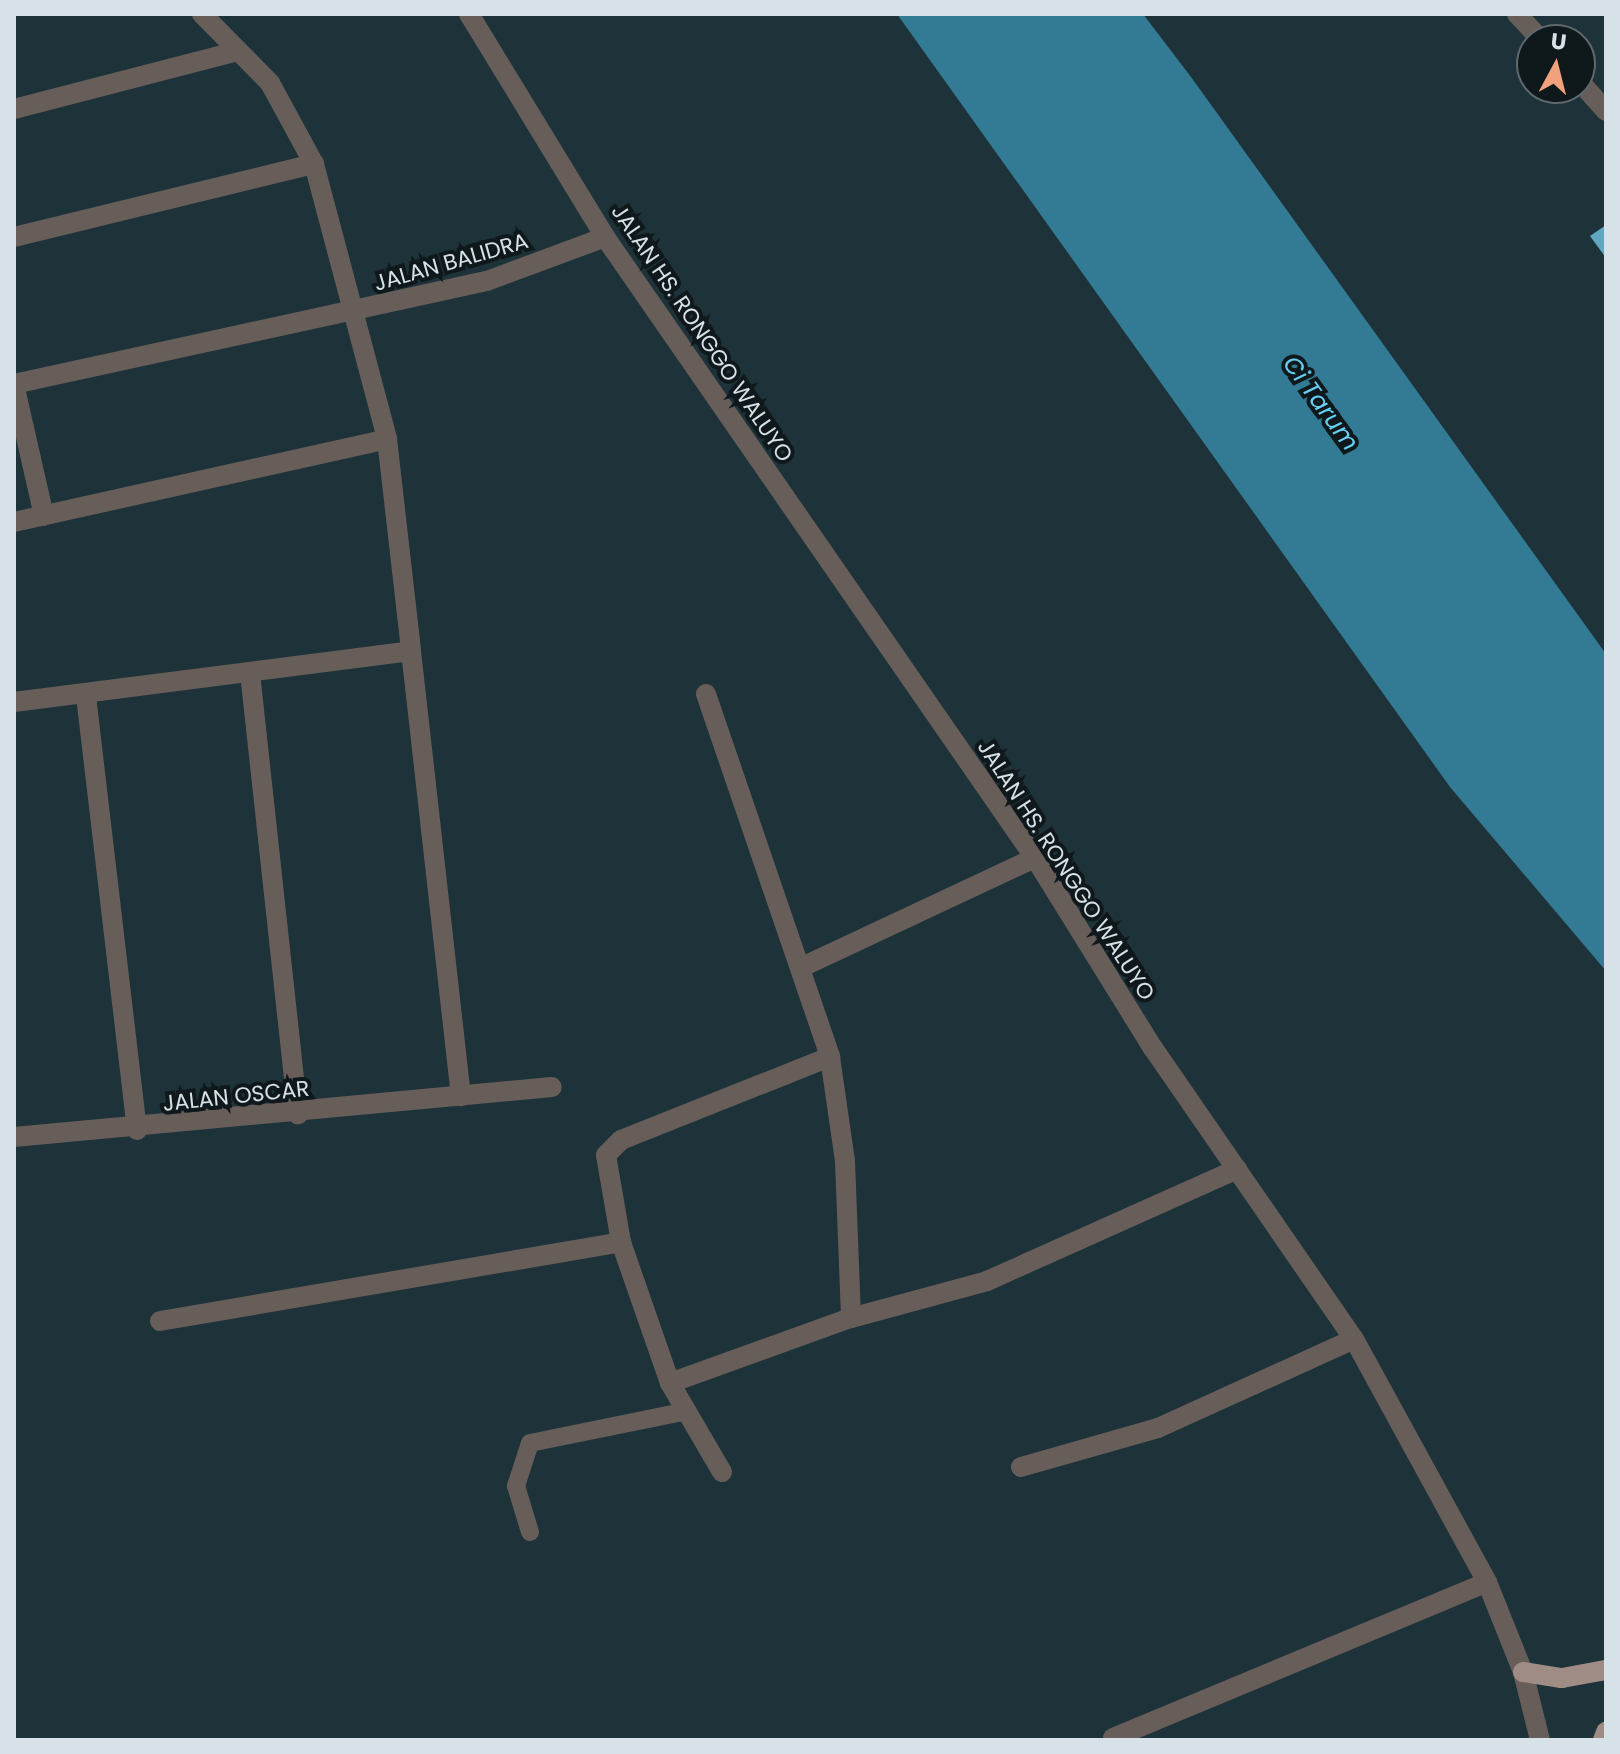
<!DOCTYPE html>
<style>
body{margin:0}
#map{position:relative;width:1620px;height:1754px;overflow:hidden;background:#1e3239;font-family:Poppins,sans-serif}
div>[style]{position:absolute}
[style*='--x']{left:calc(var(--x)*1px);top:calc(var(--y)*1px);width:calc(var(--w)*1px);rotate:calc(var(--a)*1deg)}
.water>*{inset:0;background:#337b94}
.building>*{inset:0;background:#61a7c1}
.service>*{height:18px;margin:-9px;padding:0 9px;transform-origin:9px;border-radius:9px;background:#675e5a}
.minor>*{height:20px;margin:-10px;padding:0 10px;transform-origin:10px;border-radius:10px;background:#675e5a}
.tertiary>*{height:20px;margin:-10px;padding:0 10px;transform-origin:10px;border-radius:10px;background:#675e5a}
.primary>*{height:20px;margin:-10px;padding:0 10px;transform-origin:10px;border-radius:10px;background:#9f8d85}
span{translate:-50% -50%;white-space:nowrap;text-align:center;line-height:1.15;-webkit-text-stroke:8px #0f181b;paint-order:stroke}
.street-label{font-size:22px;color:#d6e2e7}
.water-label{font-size:24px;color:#66cff4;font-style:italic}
.frame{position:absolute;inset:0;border:16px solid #d6e2e7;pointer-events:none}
.north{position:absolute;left:1516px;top:24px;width:80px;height:80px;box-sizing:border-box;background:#0f181b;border:2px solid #5f696d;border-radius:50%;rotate:7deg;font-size:22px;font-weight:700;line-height:32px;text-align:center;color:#d6e2e7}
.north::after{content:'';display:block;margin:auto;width:28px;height:36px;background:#f1a17c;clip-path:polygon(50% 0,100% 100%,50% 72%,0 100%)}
</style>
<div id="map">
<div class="water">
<i style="clip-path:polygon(897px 14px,1143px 14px,1191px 77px,1606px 654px,1606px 971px,1450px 787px)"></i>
</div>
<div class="building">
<i style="clip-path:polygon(1606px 225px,1606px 258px,1590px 236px)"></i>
</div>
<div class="service">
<i style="--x:530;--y:1532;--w:48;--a:-106.9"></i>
<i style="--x:516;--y:1486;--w:45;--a:-72"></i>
<i style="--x:530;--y:1443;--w:155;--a:-11.5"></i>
</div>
<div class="minor">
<i style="--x:202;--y:14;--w:97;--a:45.4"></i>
<i style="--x:270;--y:83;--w:92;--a:61.5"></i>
<i style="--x:314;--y:164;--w:285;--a:75.1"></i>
<i style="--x:14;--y:109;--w:231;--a:-14.5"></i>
<i style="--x:14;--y:237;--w:309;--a:-13.7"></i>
<i style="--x:14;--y:384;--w:484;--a:-12.3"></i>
<i style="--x:487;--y:281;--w:126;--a:-20.4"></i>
<i style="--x:14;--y:384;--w:135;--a:77.2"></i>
<i style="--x:14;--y:522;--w:382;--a:-12.5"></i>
<i style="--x:387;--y:439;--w:213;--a:83.5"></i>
<i style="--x:250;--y:673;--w:444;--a:83.8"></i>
<i style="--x:706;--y:694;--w:384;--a:71.1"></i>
<i style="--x:830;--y:1057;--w:105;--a:81.8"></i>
<i style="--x:845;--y:1161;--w:157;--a:87.8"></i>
<i style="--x:86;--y:696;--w:437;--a:83.3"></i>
<i style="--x:14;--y:702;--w:400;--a:-7.3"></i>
<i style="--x:411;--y:651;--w:448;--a:83.6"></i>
<i style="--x:802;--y:967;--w:257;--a:-25.1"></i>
<i style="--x:14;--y:1137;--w:540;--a:-5.31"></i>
<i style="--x:160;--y:1321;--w:468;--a:-9.7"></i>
<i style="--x:670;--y:1383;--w:192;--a:-19.8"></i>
<i style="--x:851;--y:1318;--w:141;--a:-15.2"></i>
<i style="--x:987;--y:1281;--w:274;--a:-24.1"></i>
<i style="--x:1021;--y:1467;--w:142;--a:-15.9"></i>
<i style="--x:1158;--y:1428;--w:215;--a:-24.4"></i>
<i style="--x:722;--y:1472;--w:103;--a:-120.3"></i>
<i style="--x:670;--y:1383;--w:149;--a:-109.2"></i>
<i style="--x:621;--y:1242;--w:88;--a:-99.8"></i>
<i style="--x:606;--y:1155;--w:21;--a:-45"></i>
<i style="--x:621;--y:1140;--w:225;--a:-21.7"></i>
<i style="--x:1113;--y:1738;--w:405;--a:-22.6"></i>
</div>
<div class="tertiary">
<i style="--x:469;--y:14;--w:261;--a:58.6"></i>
<i style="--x:605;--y:237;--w:755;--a:55.3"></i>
<i style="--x:1035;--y:858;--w:224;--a:58.2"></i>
<i style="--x:1153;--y:1048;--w:354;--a:55.4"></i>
<i style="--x:1354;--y:1339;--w:277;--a:61.3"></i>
<i style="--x:1487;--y:1582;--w:97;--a:68.2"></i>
<i style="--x:1523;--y:1672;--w:70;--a:76"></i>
<i style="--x:1517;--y:14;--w:35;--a:47"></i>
<i style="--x:1580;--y:82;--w:39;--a:48"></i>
</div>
<div class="primary">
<i style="--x:1523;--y:1672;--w:39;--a:9"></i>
<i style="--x:1562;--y:1678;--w:45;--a:-10.3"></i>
<i style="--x:1603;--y:1740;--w:9;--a:-69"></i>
</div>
<div class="street-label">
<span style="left:451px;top:262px;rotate:-16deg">JALAN BALIDRA</span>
<span style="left:702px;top:333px;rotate:56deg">JALAN HS. RONGGO WALUYO</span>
<span style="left:1066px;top:870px;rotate:57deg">JALAN HS. RONGGO WALUYO</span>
<span style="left:236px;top:1096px;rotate:-6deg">JALAN OSCAR</span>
</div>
<div class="water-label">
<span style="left:1321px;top:403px;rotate:54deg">Ci Tarum</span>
</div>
<div class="frame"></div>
<div class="north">U</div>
</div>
